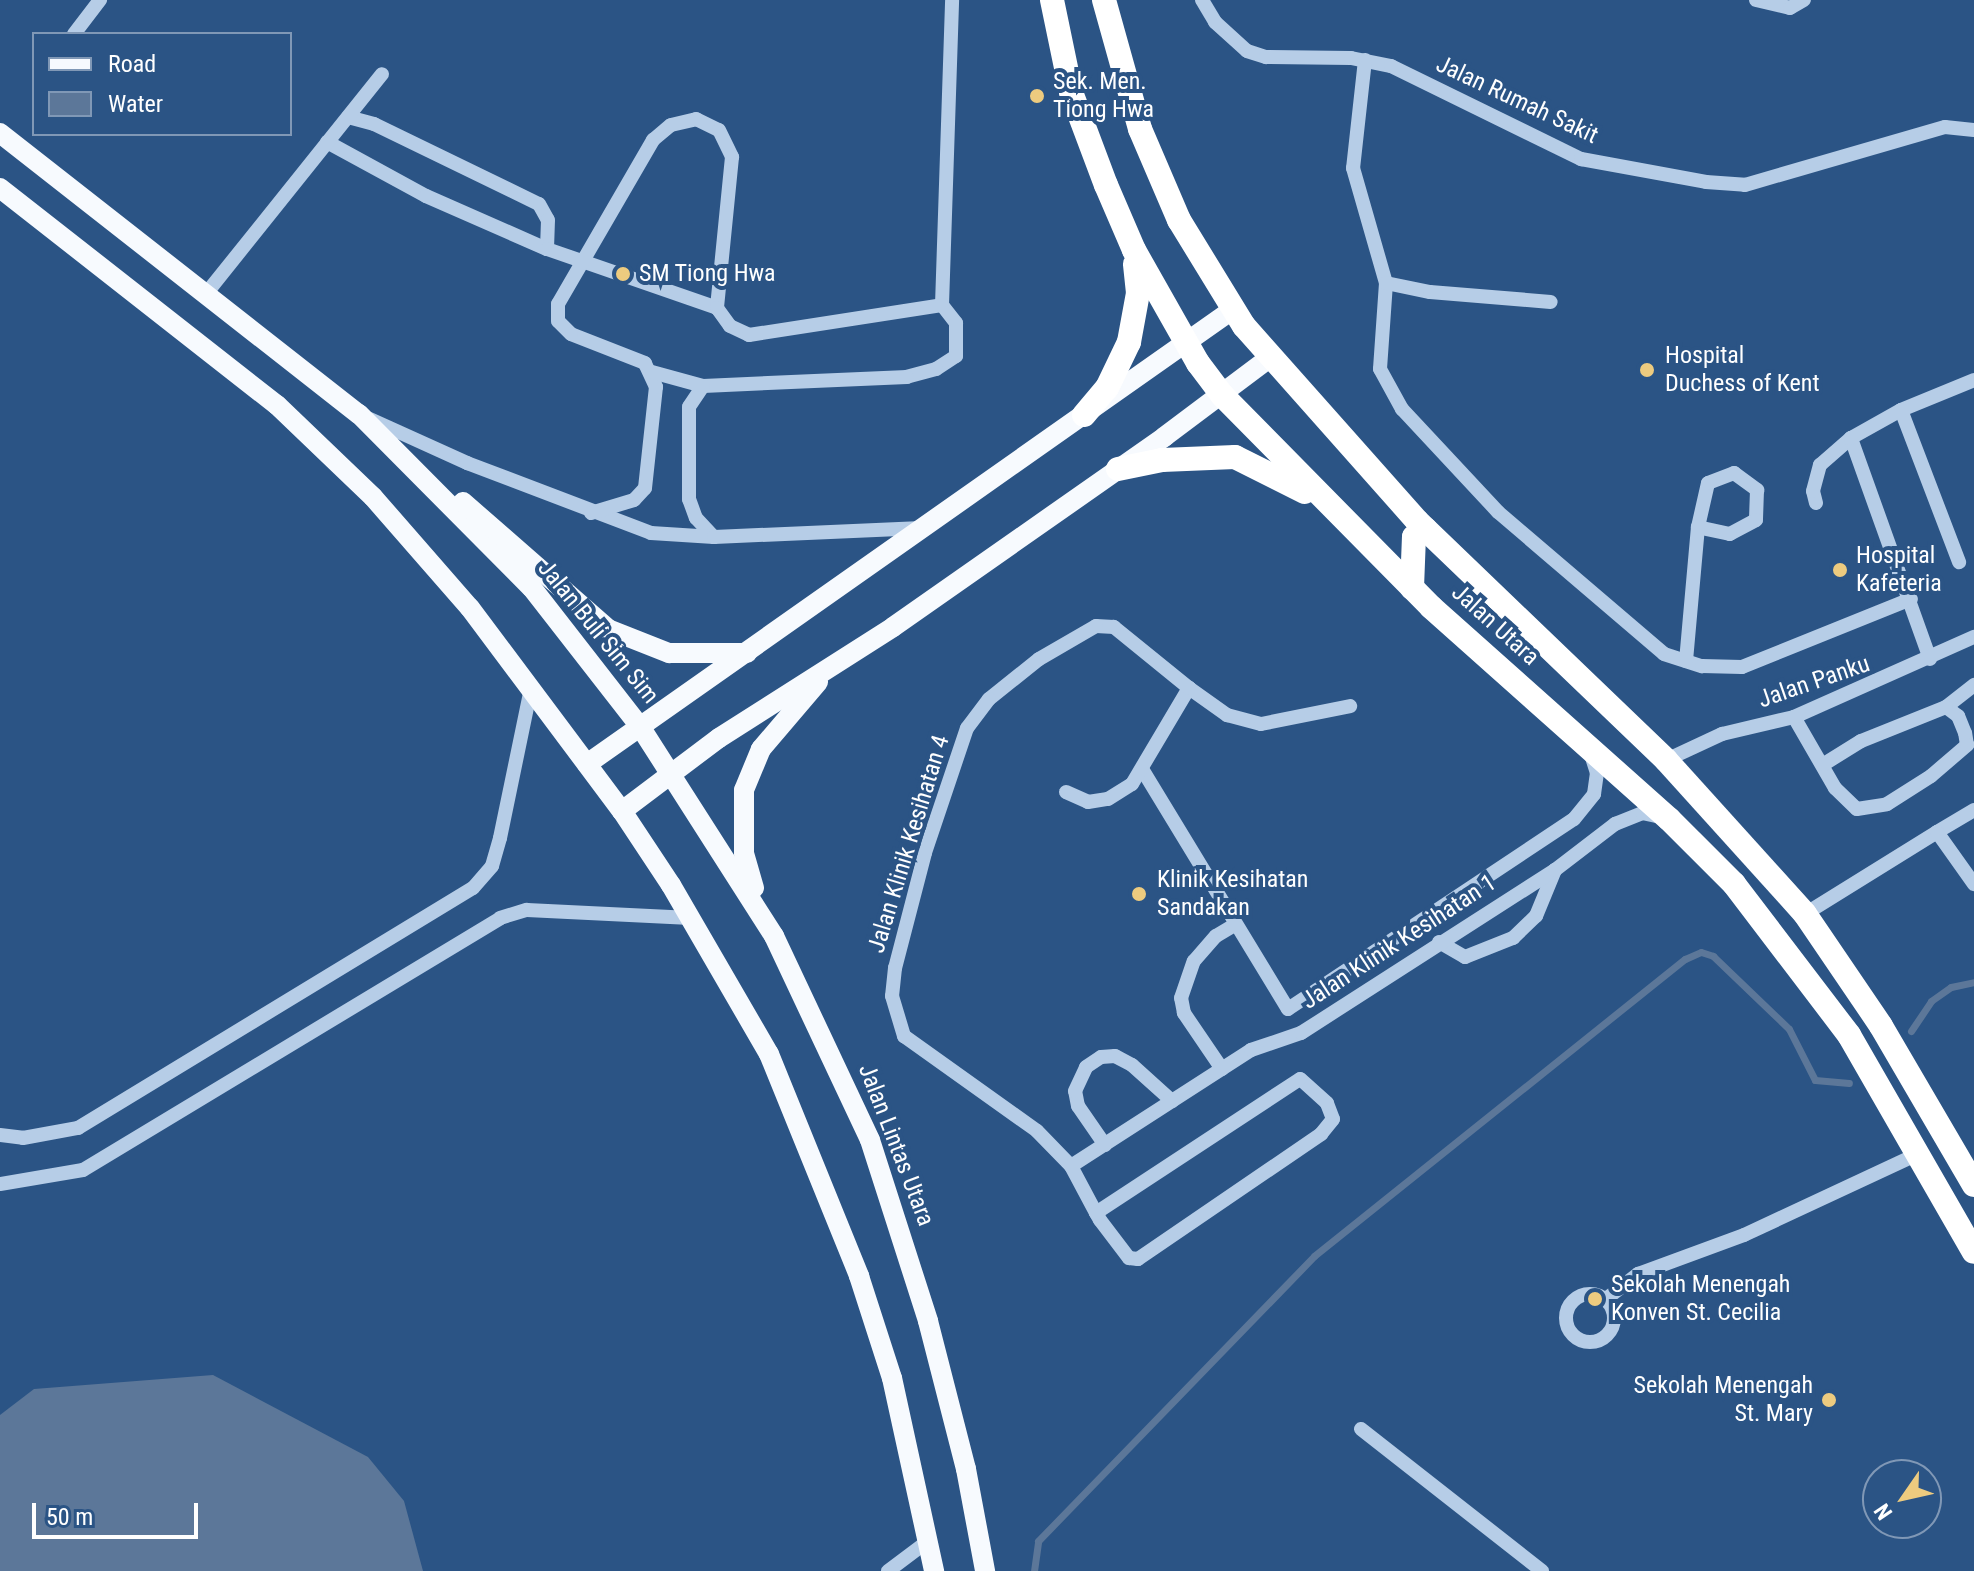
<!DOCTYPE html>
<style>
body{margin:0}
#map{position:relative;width:1974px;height:1571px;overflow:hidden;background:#2b5485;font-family:"Roboto Condensed",sans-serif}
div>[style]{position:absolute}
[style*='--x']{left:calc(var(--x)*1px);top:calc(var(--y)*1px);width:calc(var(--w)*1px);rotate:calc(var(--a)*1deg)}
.water>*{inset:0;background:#5c7799}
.stream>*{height:7px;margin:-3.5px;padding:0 3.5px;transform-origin:3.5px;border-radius:3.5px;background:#5c7799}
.minor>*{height:14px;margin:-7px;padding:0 7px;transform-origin:7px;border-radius:7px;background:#b6cde7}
.minor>.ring{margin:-7px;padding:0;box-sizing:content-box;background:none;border:14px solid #b6cde7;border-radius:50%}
.major>*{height:20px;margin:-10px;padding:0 10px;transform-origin:10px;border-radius:10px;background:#f7fafe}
.highway>*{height:24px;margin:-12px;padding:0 12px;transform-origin:12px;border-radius:12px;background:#fff}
.dots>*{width:22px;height:22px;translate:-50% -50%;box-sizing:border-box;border:4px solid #2b5485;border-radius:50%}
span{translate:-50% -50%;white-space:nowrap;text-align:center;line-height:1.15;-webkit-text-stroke:8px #2b5485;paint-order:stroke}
.poi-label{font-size:24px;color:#fff}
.left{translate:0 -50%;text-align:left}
.right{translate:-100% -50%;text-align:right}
.street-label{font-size:24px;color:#fff}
.legend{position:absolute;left:32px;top:32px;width:260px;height:104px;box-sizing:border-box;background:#2b5485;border:2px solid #8098b6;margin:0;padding:10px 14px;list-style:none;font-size:24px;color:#fff}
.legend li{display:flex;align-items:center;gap:16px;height:40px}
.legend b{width:40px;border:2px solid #8098b6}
.north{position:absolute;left:1862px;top:1459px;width:80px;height:80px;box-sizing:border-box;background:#2b5485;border:2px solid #8098b6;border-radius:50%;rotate:236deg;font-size:22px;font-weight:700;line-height:32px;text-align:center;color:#fff}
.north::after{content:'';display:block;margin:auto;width:28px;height:36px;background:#edcb7f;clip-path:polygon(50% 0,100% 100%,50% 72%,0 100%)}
.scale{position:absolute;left:32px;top:1503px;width:166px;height:36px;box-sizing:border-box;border:4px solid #fff;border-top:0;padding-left:10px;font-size:24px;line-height:28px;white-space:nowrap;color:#fff;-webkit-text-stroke:6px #2b5485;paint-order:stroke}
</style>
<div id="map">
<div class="water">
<i style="clip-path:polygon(213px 1375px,368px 1457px,404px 1501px,423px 1571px,0 1571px,0 1415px,34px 1389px)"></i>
</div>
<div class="stream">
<i style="--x:1911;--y:1031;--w:36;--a:-56"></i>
<i style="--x:1931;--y:1001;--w:24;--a:-35"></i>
<i style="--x:1951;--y:987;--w:24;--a:-12"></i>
<i style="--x:1034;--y:1571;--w:30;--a:-82"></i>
<i style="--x:1038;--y:1541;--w:397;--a:-45.9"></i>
<i style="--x:1314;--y:1256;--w:475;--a:-38.7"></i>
<i style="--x:1685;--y:959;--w:17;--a:-24"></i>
<i style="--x:1701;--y:952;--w:13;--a:18"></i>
<i style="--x:1713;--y:956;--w:105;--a:43.8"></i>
<i style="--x:1789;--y:1029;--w:57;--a:63"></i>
<i style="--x:1815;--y:1080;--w:34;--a:5"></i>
</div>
<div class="minor">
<i style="--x:1202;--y:0;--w:26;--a:59"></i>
<i style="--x:1215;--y:22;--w:43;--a:42.2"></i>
<i style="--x:1247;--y:51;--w:20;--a:18"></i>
<i style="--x:1266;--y:57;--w:85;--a:0.7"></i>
<i style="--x:1351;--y:58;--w:41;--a:11.3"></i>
<i style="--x:1391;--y:66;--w:212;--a:26.1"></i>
<i style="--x:1581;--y:159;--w:127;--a:10.4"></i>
<i style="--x:1706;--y:182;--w:39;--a:4"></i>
<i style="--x:1745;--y:185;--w:208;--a:-16.2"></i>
<i style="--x:1945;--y:127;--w:29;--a:6"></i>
<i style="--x:1756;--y:0;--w:35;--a:13"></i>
<i style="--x:1790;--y:8;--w:16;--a:-30"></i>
<i style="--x:74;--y:34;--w:43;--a:-52.6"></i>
<i style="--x:1365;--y:60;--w:109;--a:96.3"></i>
<i style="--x:1353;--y:168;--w:120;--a:74"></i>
<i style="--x:1386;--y:283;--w:86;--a:94"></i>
<i style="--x:1380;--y:369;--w:46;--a:61.2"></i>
<i style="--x:1402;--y:409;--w:141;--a:47"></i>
<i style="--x:1498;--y:512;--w:218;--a:40.5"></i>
<i style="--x:1664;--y:654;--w:40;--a:18"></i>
<i style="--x:1702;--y:666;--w:40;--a:1.4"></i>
<i style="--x:1742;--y:667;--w:182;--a:-21.9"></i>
<i style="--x:348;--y:117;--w:27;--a:15"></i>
<i style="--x:374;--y:124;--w:183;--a:25.9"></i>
<i style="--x:539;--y:204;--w:18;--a:61"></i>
<i style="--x:548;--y:220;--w:29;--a:92"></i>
<i style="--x:327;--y:142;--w:113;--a:28.6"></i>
<i style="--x:426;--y:196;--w:132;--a:23.7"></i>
<i style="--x:547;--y:249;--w:180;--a:19.1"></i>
<i style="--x:1386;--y:283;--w:45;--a:11.6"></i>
<i style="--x:1430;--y:292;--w:121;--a:4.7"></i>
<i style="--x:205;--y:295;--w:283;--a:-51.3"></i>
<i style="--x:942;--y:305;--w:305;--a:-88.1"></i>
<i style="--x:703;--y:386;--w:25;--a:124"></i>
<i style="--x:689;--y:407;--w:92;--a:90"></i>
<i style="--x:689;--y:499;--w:20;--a:70"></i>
<i style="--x:696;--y:518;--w:26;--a:47"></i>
<i style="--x:1901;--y:410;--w:79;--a:-22.3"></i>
<i style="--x:370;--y:419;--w:107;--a:24.4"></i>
<i style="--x:467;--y:463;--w:197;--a:20.8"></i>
<i style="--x:651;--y:533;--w:63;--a:3.6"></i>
<i style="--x:714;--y:537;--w:208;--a:-2.5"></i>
<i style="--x:1734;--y:473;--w:29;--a:36"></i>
<i style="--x:1757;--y:490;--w:30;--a:92"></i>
<i style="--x:1756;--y:520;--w:30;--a:152"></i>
<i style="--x:1730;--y:534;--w:33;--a:-168"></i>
<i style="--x:1698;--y:527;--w:45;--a:-77.2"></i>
<i style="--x:1708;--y:483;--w:28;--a:-21"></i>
<i style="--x:1816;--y:503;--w:12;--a:-104"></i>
<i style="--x:1813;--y:491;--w:27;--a:-75"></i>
<i style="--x:1820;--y:465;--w:41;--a:-41.1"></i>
<i style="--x:591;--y:513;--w:45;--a:-16.8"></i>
<i style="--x:634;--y:500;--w:16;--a:-47"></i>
<i style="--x:645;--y:488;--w:102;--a:-83.8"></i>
<i style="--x:656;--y:387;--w:26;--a:-115"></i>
<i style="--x:645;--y:363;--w:79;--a:-158.6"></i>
<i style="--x:571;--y:334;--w:18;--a:-135"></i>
<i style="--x:558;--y:321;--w:17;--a:-90"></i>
<i style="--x:558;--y:304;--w:190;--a:-59.9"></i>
<i style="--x:653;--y:140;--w:23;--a:-40"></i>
<i style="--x:671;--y:125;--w:26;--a:-13"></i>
<i style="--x:696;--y:119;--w:25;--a:26"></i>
<i style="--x:719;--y:130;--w:30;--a:64"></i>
<i style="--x:732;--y:157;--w:152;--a:95.7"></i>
<i style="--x:717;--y:308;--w:22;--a:54"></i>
<i style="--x:730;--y:326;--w:21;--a:25"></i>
<i style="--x:749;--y:335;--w:195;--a:-8.8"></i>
<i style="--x:942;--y:305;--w:23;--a:52"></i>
<i style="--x:956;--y:323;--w:33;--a:90"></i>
<i style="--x:956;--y:356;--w:24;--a:147"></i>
<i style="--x:936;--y:369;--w:30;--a:165"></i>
<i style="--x:907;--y:377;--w:204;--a:177.5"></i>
<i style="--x:703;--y:386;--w:53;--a:-164.6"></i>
<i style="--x:1930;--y:659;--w:235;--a:-109.7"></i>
<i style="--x:1851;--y:438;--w:57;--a:-29.2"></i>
<i style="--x:1901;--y:410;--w:163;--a:69.1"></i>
<i style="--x:1686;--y:661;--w:135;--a:-84.9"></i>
<i style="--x:1189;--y:688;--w:47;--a:35.4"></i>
<i style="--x:1227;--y:715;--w:35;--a:15"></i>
<i style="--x:1261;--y:724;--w:91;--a:-11.4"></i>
<i style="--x:1946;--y:707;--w:36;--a:-38"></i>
<i style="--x:1794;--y:717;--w:82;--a:60"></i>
<i style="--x:1835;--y:788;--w:30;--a:44"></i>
<i style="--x:1857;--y:809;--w:30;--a:-9"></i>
<i style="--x:1887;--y:804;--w:52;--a:-32.5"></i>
<i style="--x:1931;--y:776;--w:48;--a:-40.7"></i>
<i style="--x:1967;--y:745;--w:12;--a:-99"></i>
<i style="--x:1965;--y:733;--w:18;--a:-112"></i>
<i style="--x:1958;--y:716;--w:15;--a:-143"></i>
<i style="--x:1946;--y:707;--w:92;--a:158.2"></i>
<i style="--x:1861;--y:741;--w:44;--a:148.1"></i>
<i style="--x:1666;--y:760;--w:62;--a:-24.9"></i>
<i style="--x:1722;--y:734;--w:74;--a:-13.3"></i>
<i style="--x:1794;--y:717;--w:197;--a:-24"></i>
<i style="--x:1142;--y:769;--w:281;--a:58.7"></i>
<i style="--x:1288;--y:1009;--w:343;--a:-33.6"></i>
<i style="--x:1574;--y:819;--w:32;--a:-51"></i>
<i style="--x:1594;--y:794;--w:21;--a:-82"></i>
<i style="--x:1597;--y:773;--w:22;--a:-108"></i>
<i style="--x:1066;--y:792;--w:24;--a:24"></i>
<i style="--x:1088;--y:802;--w:20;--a:-9"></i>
<i style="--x:1108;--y:799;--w:28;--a:-32"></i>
<i style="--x:1132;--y:784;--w:112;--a:-59.3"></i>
<i style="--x:1189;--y:688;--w:97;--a:-140.9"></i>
<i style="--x:1114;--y:627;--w:18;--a:-177"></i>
<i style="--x:1096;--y:626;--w:66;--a:149.9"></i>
<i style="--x:1039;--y:659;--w:64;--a:141.3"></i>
<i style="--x:989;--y:699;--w:36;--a:127"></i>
<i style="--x:967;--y:728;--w:132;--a:108.6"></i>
<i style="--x:925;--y:853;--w:119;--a:104.6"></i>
<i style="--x:895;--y:968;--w:28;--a:96"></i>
<i style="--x:892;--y:996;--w:42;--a:73.3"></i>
<i style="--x:904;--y:1036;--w:163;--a:35.5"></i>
<i style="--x:1037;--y:1131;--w:49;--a:45.8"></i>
<i style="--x:1071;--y:1166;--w:53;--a:62"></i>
<i style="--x:1096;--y:1213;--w:8;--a:60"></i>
<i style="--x:1100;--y:1220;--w:48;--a:52.7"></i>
<i style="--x:1129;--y:1258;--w:9;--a:6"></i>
<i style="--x:1138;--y:1259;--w:222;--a:-34.3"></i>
<i style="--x:1321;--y:1134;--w:19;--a:-51"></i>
<i style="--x:1333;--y:1119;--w:17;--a:-111"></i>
<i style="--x:1327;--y:1103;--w:36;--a:-138"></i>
<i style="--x:1300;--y:1079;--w:244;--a:146.7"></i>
<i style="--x:1937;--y:832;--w:43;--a:-30.7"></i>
<i style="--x:1805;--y:914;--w:155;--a:-31.8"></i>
<i style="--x:1937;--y:832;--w:64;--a:54.6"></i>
<i style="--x:1439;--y:942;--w:30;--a:30"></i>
<i style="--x:1465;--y:957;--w:52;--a:-21.6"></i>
<i style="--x:1513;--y:938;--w:32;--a:-44"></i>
<i style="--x:1536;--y:916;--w:50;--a:-67.6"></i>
<i style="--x:1222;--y:1069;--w:68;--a:-124.2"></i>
<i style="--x:1184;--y:1013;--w:15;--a:-101"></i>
<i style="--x:1181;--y:998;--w:39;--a:-71"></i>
<i style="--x:1194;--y:961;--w:33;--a:-49"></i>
<i style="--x:1216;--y:936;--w:21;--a:-31"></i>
<i style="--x:0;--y:1135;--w:23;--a:7"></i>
<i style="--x:23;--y:1138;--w:56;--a:-10.3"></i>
<i style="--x:78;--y:1128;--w:462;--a:-31.3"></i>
<i style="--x:473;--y:888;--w:29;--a:-49"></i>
<i style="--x:492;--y:866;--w:29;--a:-74"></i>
<i style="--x:500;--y:838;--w:153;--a:-78.3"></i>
<i style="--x:1105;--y:1145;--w:47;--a:-124.7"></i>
<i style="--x:1078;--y:1106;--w:15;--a:-101"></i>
<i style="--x:1075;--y:1091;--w:26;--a:-65"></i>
<i style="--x:1086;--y:1067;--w:18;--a:-34"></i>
<i style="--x:1101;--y:1057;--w:14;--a:-4"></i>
<i style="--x:1115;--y:1056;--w:19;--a:28"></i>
<i style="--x:1132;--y:1065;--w:54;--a:42"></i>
<i style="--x:1071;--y:1166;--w:214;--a:-32.8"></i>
<i style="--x:1251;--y:1050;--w:53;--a:-18.8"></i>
<i style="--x:1301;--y:1033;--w:302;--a:-32.7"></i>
<i style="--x:1555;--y:870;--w:76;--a:-37.5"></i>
<i style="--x:1615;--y:824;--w:29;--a:-22"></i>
<i style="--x:1642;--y:813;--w:19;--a:12"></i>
<i style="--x:0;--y:1184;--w:84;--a:-9.6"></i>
<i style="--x:83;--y:1170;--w:487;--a:-31.1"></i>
<i style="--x:500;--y:918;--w:28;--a:-17"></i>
<i style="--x:527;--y:910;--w:164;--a:2.8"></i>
<i class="ring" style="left:1566px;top:1294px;width:34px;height:34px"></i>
<i style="--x:1606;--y:1299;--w:41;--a:-38"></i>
<i style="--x:1638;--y:1274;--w:113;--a:-20.2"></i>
<i style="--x:1744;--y:1235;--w:192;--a:-25"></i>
<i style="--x:1361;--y:1429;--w:230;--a:38.1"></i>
<i style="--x:888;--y:1571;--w:50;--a:-36.9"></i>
</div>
<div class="major">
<i style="--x:0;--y:133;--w:456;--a:38.1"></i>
<i style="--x:359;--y:414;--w:245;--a:45.2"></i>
<i style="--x:532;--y:588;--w:177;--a:52.1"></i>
<i style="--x:641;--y:728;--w:247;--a:57.4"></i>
<i style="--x:774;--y:936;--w:225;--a:64.8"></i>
<i style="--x:870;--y:1140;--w:190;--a:72.2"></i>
<i style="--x:928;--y:1321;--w:153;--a:75.6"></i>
<i style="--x:966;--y:1469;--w:104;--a:79.4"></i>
<i style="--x:0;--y:188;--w:352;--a:38.1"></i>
<i style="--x:277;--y:405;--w:133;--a:43.8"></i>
<i style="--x:373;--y:497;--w:147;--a:48.9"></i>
<i style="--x:470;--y:608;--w:254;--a:53.2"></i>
<i style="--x:622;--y:811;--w:89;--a:56.5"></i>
<i style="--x:671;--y:885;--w:195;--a:59.9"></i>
<i style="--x:769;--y:1054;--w:240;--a:67.9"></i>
<i style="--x:859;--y:1276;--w:107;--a:72.1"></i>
<i style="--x:892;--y:1378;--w:198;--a:77.7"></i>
<i style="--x:463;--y:502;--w:193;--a:41.2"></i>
<i style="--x:608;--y:629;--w:66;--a:21.5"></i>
<i style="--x:669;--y:653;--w:78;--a:0"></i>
<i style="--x:587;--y:764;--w:789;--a:-35.14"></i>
<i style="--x:622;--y:811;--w:121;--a:-37"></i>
<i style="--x:719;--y:738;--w:206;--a:-32.5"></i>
<i style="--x:893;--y:627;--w:331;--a:-35"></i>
<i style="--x:1164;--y:437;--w:130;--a:-36.9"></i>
<i style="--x:754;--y:888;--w:36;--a:-106"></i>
<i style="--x:744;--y:853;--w:63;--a:-90"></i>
<i style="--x:744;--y:790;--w:44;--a:-67.5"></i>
<i style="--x:761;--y:749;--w:88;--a:-49.6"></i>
</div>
<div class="highway">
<i style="--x:1052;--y:0;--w:94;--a:78.3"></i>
<i style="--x:1071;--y:92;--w:99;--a:69.4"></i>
<i style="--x:1106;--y:185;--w:71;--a:66.7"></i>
<i style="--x:1134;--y:250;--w:130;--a:60.5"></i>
<i style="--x:1198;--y:363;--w:40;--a:53"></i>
<i style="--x:1222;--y:395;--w:298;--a:45.4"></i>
<i style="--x:1431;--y:607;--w:319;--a:41.7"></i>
<i style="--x:1669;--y:819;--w:92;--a:45"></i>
<i style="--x:1734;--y:884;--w:190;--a:52.7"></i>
<i style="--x:1849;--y:1035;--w:250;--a:60.1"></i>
<i style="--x:1104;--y:0;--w:134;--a:74.4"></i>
<i style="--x:1140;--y:129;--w:99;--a:66.8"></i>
<i style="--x:1179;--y:220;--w:124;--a:58.5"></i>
<i style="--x:1244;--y:326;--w:261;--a:48.4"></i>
<i style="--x:1417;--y:521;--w:345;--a:43.8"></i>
<i style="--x:1666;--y:760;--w:207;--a:47.9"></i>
<i style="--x:1805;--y:914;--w:135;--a:55.8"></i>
<i style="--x:1881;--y:1026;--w:184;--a:59.7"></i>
<i style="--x:1084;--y:415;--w:35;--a:-50"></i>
<i style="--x:1107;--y:388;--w:51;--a:-64.4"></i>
<i style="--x:1129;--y:342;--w:50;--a:-79.6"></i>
<i style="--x:1138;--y:293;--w:29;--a:-96"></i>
<i style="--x:1118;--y:469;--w:45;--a:-11.6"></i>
<i style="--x:1162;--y:460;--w:73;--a:-2.4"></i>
<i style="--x:1235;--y:457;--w:78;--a:26.6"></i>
<i style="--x:1412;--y:588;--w:51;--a:-87.8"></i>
<i style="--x:1414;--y:537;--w:14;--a:-34"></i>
</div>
<div class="dots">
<i style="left:1037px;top:96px;background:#edcb7f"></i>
<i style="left:623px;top:274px;background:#edcb7f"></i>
<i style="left:1647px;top:370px;background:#edcb7f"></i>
<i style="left:1840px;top:570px;background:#edcb7f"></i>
<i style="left:1139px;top:894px;background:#edcb7f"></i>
<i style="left:1595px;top:1299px;background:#edcb7f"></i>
<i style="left:1829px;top:1400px;background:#edcb7f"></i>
</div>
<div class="poi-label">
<span class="left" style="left:1053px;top:96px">Sek. Men.<br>Tiong Hwa</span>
<span class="left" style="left:639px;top:274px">SM Tiong Hwa</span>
<span class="left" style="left:1665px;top:370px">Hospital<br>Duchess of Kent</span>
<span class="left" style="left:1856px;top:570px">Hospital<br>Kafeteria</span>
<span class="left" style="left:1157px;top:894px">Klinik Kesihatan<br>Sandakan</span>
<span class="left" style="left:1611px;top:1299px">Sekolah Menengah<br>Konven St. Cecilia</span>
<span class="right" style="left:1813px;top:1400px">Sekolah Menengah<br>St. Mary</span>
</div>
<div class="street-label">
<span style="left:1517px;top:100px;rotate:25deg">Jalan Rumah Sakit</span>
<span style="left:1495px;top:625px;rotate:42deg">Jalan Utara</span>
<span style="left:598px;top:632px;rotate:51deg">Jalan Buli Sim Sim</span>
<span style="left:1814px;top:682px;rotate:-19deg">Jalan Panku</span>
<span style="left:909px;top:844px;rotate:-73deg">Jalan Klinik Kesihatan 4</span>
<span style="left:1399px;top:942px;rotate:-33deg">Jalan Klinik Kesihatan 1</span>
<span style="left:896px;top:1145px;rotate:69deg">Jalan Lintas Utara</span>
</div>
<ul class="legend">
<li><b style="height:10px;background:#f7fafe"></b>Road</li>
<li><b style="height:22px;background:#5c7799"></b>Water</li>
</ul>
<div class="north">N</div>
<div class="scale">50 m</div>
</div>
